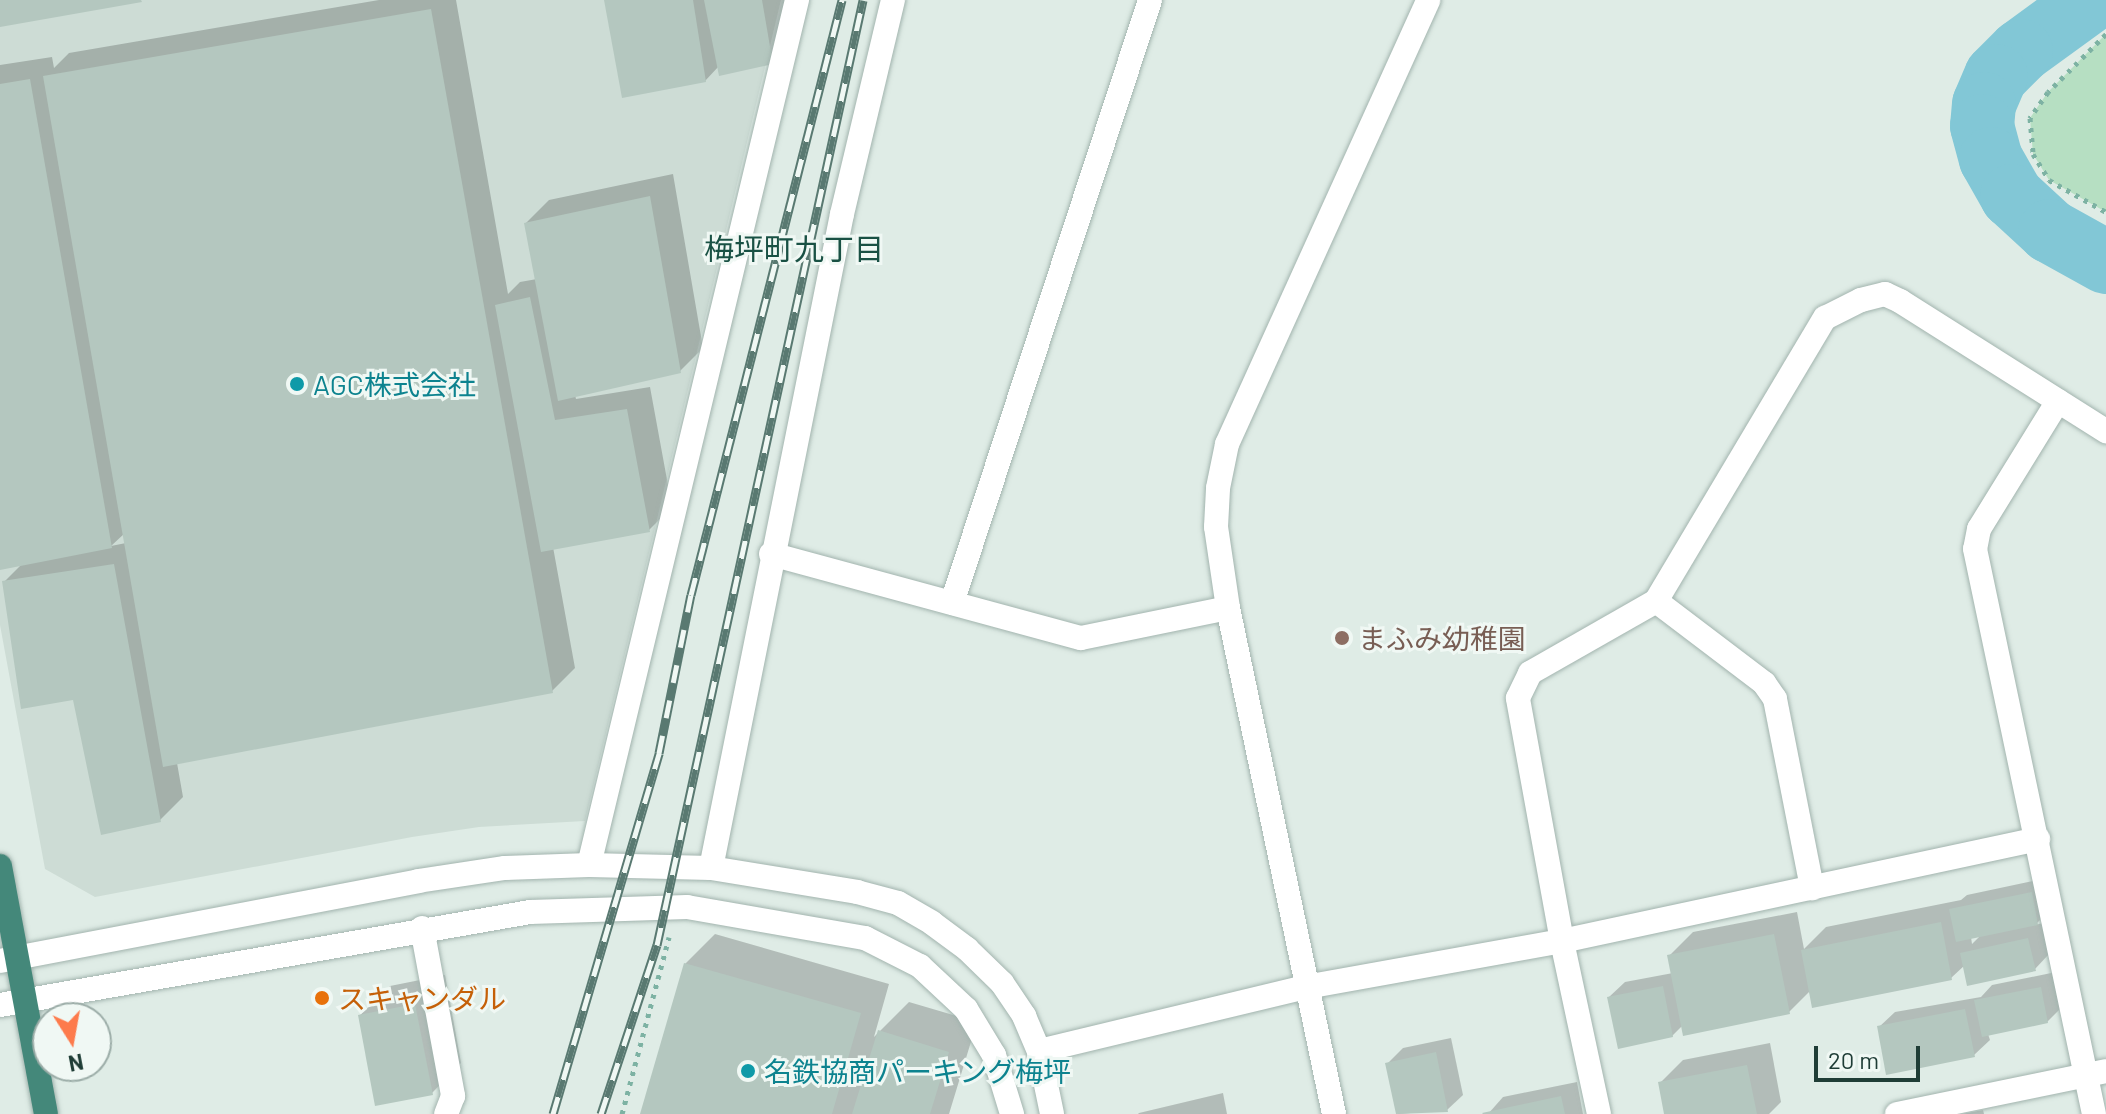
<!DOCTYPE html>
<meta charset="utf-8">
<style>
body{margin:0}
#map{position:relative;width:2106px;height:1114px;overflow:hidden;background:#dfece6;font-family:Barlow,"Noto Sans JP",sans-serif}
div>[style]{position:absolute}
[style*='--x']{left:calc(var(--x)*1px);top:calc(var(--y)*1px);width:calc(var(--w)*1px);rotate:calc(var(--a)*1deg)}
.built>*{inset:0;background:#cddcd5}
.green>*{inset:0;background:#b6dfc2}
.shadow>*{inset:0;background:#0003}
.river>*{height:64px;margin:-32px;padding:0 32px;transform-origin:32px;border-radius:32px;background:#82c7d6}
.building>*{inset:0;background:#b4c7bf}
.path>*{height:5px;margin-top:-2.5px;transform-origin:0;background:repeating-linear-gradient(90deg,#7db2a3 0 4px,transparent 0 10px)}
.roads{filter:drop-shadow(0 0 2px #a2b4ae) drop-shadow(0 0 2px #a2b4ae)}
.minor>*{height:24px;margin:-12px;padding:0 12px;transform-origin:12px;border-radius:12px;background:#fff}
.tertiary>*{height:24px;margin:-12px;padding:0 12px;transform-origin:12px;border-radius:12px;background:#fff}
.trunk>*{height:24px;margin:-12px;padding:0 12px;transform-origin:12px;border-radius:12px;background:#44887a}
.rail>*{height:9px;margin-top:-4.5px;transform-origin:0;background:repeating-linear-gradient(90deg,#f0f8f4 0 18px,#597971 0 36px);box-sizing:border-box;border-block:2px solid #597971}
.dots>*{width:22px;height:22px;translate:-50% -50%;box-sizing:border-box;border:4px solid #f0f8f4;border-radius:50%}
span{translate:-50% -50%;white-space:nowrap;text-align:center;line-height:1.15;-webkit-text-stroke:6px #f0f8f4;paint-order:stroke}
.culture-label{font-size:28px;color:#0d838f}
.left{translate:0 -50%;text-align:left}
.education-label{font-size:28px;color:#785e54}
.food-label{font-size:28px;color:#c56008}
.neighbourhood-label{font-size:30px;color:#195144}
.north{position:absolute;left:32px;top:1002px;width:80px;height:80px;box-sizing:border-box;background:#f0f8f4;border:2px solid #9cada8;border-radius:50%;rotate:169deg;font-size:22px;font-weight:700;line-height:32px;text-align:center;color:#1f3d36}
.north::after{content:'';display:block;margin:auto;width:28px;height:36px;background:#fd7b4c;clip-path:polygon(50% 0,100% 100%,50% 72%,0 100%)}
.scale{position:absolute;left:1814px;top:1046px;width:106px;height:36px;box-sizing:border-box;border:4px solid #1f3d36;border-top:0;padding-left:10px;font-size:24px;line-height:28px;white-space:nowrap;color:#1f3d36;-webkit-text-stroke:6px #f0f8f4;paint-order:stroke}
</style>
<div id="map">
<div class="built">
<i style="clip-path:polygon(0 0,781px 0,585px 821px,479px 827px,412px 837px,95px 897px,45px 869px,0 625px)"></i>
</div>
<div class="green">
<i style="clip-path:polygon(2106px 34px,2106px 212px,2049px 180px,2033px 154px,2030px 118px,2048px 92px)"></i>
</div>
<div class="shadow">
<i style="clip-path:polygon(evenodd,379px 0,456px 0,508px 294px,520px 282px,537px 279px,526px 223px,549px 200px,673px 174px,703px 348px,680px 371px,575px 395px,576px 399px,650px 387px,672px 507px,649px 530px,553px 547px,575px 668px,552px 691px,177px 763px,183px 797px,160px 820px,75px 697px,4px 582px,23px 563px,0 568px,0 65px,52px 57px,54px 68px,69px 53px,379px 0,125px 533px,126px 543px,111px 546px,125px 533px)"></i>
<i style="clip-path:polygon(606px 0,788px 0,772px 62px,719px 66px,705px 81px)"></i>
<i style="clip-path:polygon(evenodd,2047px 878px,2053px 907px,2035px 925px,2043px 923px,2050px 953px,2035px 969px,1965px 965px,1951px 978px,1811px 990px,1789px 1012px,1683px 1025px,1672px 1036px,1609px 997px,1625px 982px,1673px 973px,1670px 955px,1693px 932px,1797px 912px,1804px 949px,1826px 927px,1961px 900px,1967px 895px,2047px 878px,1981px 935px,1972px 944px,1971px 937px,1981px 935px)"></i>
<i style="clip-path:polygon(715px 934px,889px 984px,874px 1037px,909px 1002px,977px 1022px,949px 1114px,642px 1114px,685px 964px)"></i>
<i style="clip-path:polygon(2056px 972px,2063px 1006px,2047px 1022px,1988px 1034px,1990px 1040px,1974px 1055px,1879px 1027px,1895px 1012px,1981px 997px,1992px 985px)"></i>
<i style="clip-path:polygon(445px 975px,461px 1063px,432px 1093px,360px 1015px,390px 986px)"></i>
<i style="clip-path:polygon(1451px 1038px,1463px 1095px,1447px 1110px,1398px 1114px,1387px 1064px,1403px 1048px)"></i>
<i style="clip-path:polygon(1770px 1043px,1781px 1102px,1769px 1114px,1666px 1114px,1660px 1083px,1683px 1060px)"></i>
<i style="clip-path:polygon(1577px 1082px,1583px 1114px,1488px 1114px,1503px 1097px)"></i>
<i style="clip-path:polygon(1223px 1093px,1227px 1114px,1138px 1114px,1139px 1113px)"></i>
<i style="clip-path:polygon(1983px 1110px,1984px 1114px,1962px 1114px)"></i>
</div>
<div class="river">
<i style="--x:2091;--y:0;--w:87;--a:143.9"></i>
<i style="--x:2021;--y:51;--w:35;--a:135"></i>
<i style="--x:1996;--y:76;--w:30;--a:113"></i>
<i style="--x:1984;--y:104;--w:22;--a:95"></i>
<i style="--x:1982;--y:126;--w:34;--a:75"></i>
<i style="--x:1991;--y:159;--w:43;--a:60.4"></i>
<i style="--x:2012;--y:196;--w:52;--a:42.6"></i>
<i style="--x:2050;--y:231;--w:64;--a:29"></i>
</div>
<div class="building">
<i style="clip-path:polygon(0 0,141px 0,142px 2px,0 27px)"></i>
<i style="clip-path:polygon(604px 0,693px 0,706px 82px,622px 98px)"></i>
<i style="clip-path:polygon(704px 0,762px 0,773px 64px,719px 76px)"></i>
<i style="clip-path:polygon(431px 9px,553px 693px,163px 767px,43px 76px)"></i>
<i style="clip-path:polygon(30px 79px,112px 548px,0 570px,0 84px)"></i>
<i style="clip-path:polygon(650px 196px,681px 373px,558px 401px,524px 223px)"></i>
<i style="clip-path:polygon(530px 297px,555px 420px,627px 409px,650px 532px,541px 552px,495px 305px)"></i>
<i style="clip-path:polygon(114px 564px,161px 822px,101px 835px,73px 700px,21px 709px,2px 581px)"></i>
<i style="clip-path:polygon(2032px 892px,2038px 925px,1956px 942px,1949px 909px)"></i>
<i style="clip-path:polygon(1941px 922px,1952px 980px,1812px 1008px,1801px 950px)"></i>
<i style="clip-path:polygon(1774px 934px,1790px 1014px,1683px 1036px,1667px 955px)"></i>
<i style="clip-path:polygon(2028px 938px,2036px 971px,1967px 986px,1960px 953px)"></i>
<i style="clip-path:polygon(684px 963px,861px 1013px,832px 1114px,640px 1114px)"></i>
<i style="clip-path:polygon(1663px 986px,1673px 1037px,1618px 1049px,1607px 997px)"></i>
<i style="clip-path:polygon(2041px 987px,2048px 1023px,1982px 1037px,1974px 1000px)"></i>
<i style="clip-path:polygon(415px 1004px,433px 1095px,375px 1106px,358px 1015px)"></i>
<i style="clip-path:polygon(1965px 1009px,1975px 1057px,1886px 1075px,1877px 1026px)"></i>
<i style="clip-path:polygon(878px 1030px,949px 1052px,930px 1114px,852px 1114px)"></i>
<i style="clip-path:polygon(1436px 1052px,1448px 1112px,1396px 1114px,1385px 1063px)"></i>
<i style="clip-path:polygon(1747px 1065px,1757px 1114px,1664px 1114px,1658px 1082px)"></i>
<i style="clip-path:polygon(1561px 1096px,1565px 1114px,1483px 1114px,1482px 1113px)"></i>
</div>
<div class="path">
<i style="--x:2106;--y:34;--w:82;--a:135"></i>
<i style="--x:2048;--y:92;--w:32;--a:125"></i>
<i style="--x:2030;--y:118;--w:36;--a:85"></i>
<i style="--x:2033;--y:154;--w:31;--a:58"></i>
<i style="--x:2049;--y:180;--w:65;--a:29.3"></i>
<i style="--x:622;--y:1114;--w:183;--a:-75.1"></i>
</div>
<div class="roads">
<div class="minor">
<i style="--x:2058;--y:401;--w:150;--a:121.7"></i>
<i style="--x:1979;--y:529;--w:20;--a:101"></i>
<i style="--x:1975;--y:549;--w:577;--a:78.11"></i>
<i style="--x:771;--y:554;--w:321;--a:15.2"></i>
<i style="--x:1081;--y:638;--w:150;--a:-11.5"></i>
<i style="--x:1656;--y:601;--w:136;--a:37.2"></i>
<i style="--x:1764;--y:683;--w:19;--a:55"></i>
<i style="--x:1775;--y:699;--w:193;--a:78.9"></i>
<i style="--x:952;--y:603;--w:635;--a:-71.82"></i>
<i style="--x:589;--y:865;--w:890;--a:-76.48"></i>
<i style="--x:711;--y:868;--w:667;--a:-78.67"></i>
<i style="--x:842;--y:214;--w:220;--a:-76.6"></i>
<i style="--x:422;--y:928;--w:171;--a:79.5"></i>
<i style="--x:453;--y:1096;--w:19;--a:111"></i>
<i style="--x:1039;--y:1051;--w:275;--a:-13.5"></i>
<i style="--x:1306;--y:987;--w:260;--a:-10.2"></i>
<i style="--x:1562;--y:941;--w:487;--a:-12.1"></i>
<i style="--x:1334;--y:1114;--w:517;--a:-101.83"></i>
<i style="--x:1228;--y:608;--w:82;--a:-98.4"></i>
<i style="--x:1216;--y:527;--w:39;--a:-87"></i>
<i style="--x:1218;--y:488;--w:45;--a:-78.4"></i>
<i style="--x:1227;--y:444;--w:487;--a:-65.6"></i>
<i style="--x:1599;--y:1114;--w:177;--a:-102.1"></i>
<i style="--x:1562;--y:941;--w:247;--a:-100.3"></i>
<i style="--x:1518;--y:698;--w:28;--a:-64"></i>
<i style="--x:1530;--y:673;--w:145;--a:-29.7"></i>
<i style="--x:1656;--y:601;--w:330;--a:-59.2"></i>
<i style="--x:1825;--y:318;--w:40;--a:-26.6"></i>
<i style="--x:1861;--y:300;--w:25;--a:-14"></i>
<i style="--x:1885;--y:294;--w:17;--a:25"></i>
<i style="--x:1900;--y:301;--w:244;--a:32.3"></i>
<i style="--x:1897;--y:1114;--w:213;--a:-11.6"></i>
</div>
<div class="tertiary">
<i style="--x:0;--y:961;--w:426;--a:-10.8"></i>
<i style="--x:418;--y:881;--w:88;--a:-8.5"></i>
<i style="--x:505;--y:868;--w:84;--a:-2"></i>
<i style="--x:589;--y:865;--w:122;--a:1.4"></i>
<i style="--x:711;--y:868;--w:148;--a:9.3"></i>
<i style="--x:857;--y:892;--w:42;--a:15"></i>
<i style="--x:898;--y:903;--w:39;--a:30"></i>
<i style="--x:932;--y:923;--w:44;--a:36.6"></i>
<i style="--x:967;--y:949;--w:49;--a:44.2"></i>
<i style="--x:1002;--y:983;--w:40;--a:56"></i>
<i style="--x:1024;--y:1016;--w:38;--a:67"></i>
<i style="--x:1039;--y:1051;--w:64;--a:78.3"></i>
<i style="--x:0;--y:1005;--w:538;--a:-9.95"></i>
<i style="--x:530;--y:912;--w:157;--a:-1.8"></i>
<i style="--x:687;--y:907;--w:181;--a:9.9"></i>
<i style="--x:865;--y:938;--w:62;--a:27"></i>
<i style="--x:920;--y:966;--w:63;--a:43.1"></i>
<i style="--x:966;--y:1009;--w:54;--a:58.7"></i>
<i style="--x:994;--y:1055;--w:62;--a:73"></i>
</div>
<div class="trunk">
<i style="--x:0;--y:866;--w:252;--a:79.5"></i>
</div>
</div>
<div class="rail">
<i style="--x:553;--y:1114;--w:376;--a:-73.6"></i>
<i style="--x:659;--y:753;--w:161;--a:-78.6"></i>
<i style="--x:691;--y:595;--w:614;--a:-75.76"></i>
<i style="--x:601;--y:1114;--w:178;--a:-71.7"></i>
<i style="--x:657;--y:945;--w:967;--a:-77.7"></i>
</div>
<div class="dots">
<i style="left:297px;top:384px;background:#0f9aa8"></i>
<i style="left:1342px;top:638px;background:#8d6e63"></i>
<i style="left:322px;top:998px;background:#e8710a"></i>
<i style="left:748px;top:1071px;background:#0f9aa8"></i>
</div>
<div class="culture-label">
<span class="left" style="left:313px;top:384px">AGC株式会社</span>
<span class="left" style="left:764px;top:1071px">名鉄協商パーキング梅坪</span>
</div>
<div class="education-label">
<span class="left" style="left:1358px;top:638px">まふみ幼稚園</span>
</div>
<div class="food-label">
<span class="left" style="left:338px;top:998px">スキャンダル</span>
</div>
<div class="neighbourhood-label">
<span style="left:794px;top:248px">梅坪町九丁目</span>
</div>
<div class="north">N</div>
<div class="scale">20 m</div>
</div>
